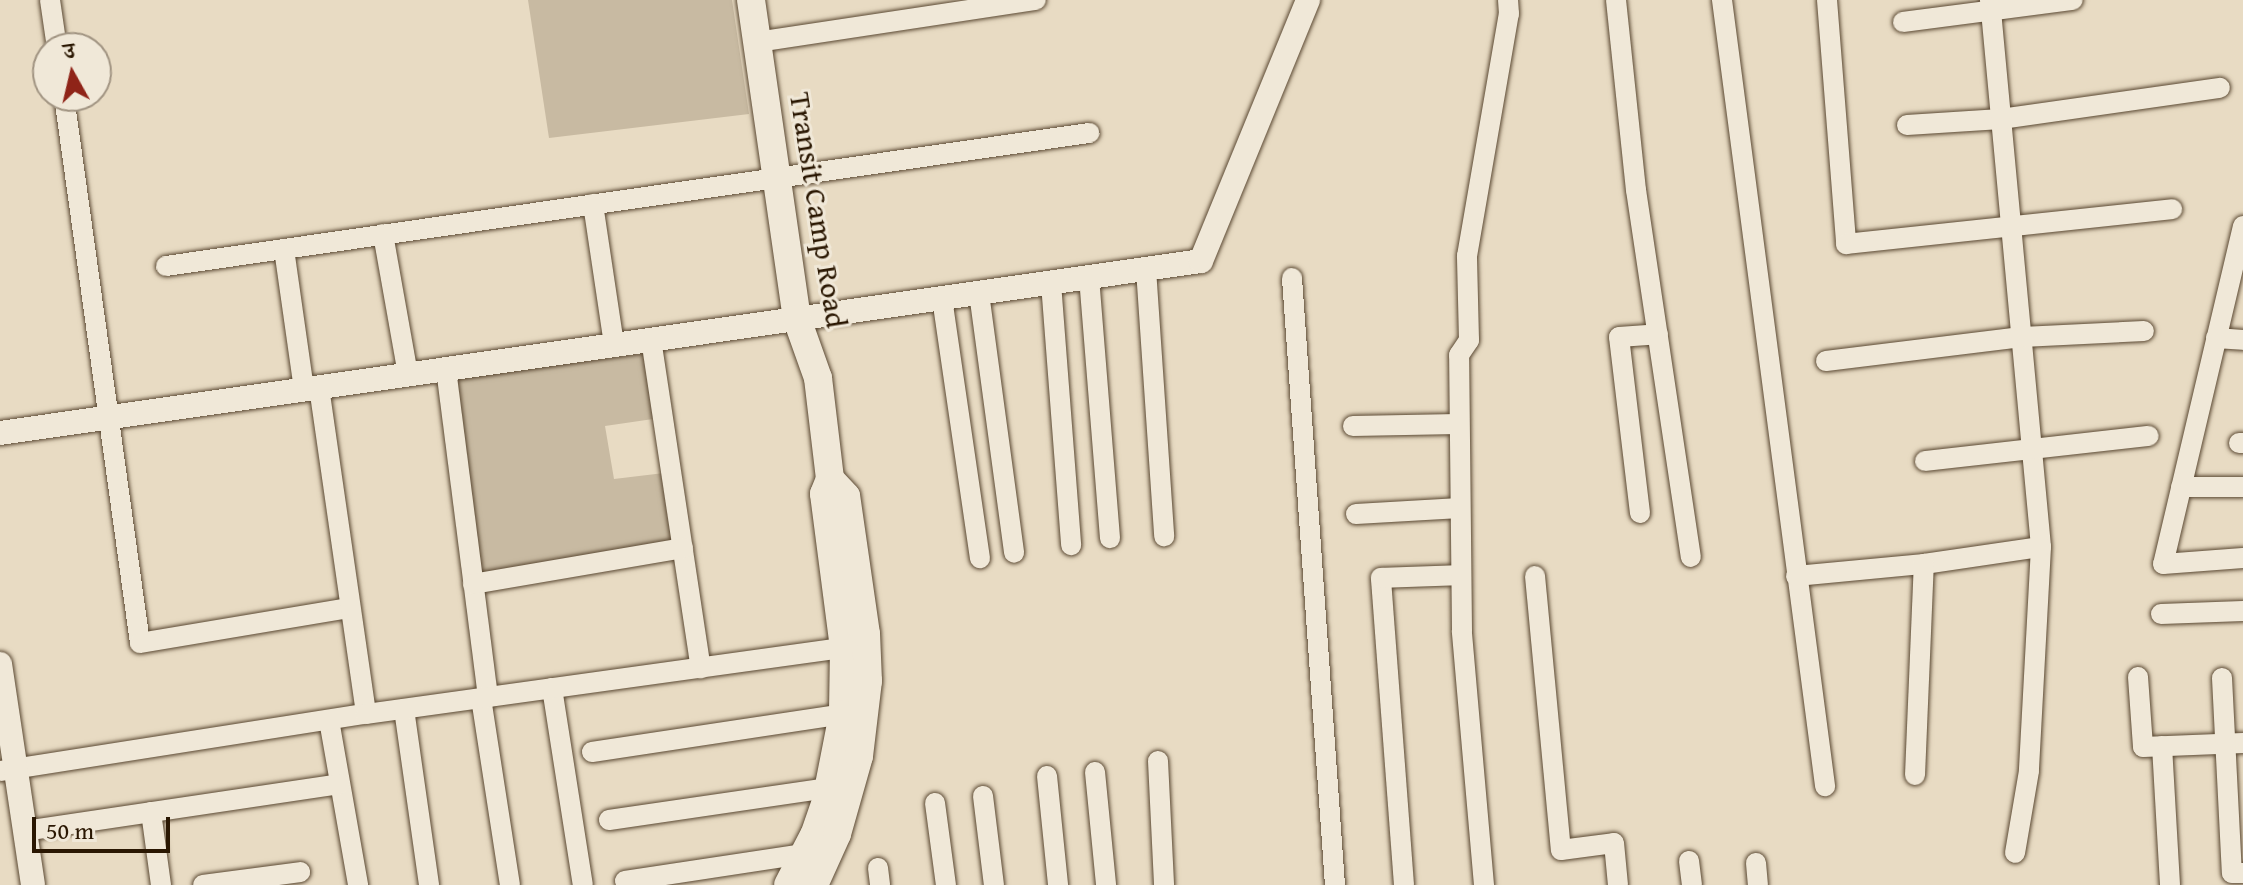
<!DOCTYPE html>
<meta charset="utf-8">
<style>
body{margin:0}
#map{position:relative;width:2243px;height:885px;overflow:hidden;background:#e8dbc3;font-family:"Gentium Book Plus","Noto Serif Devanagari",serif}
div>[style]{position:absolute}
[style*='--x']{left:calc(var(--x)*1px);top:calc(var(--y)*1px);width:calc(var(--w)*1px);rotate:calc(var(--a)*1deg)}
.green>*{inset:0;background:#c8baa2}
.roads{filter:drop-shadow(0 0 2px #5a4832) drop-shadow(0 0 2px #5a4832)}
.minor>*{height:20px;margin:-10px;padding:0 10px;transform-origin:10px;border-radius:10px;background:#f0e8d8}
.tertiary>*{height:24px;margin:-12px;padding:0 12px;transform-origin:12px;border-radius:12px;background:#f0e8d8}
.secondary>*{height:28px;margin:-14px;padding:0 14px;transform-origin:14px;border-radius:14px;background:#f0e8d8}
span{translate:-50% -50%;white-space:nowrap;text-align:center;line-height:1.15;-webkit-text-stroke:6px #f0e8d8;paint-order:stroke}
.street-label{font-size:30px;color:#2a1702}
.north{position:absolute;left:32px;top:32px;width:80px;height:80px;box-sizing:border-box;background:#f0e8d8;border:2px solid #a19482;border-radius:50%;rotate:352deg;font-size:22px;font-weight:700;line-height:32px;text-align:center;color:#2a1702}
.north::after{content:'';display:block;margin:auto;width:28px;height:36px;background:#8f2418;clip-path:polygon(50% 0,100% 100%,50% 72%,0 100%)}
.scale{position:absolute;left:32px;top:817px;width:138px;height:36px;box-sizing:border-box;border:4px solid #2a1702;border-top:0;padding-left:10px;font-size:24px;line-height:28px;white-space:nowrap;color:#2a1702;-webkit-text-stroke:6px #f0e8d8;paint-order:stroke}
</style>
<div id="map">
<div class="green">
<i style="clip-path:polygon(528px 0,732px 0,749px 114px,549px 138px)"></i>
<i style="clip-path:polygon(643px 354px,653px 419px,605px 426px,614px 479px,664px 473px,674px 545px,481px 575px,452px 379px)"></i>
</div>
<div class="roads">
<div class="minor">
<i style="--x:50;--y:0;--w:49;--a:81.7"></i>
<i style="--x:1616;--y:0;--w:191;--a:84"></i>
<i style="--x:1636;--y:190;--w:371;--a:81.5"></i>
<i style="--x:1722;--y:0;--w:793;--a:82.53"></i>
<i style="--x:1827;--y:0;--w:245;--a:85.5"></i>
<i style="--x:1846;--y:244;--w:328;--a:-6.1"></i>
<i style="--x:1990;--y:0;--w:549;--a:84.67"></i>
<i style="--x:2041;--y:547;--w:224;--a:93.1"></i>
<i style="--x:2029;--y:771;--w:83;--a:99.7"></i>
<i style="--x:1903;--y:22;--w:171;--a:-7.4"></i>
<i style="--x:757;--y:42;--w:282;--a:-8.6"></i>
<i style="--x:64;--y:96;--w:552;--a:82.09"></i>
<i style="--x:140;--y:643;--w:213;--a:-9.5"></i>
<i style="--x:1907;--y:125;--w:94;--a:-3.7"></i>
<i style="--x:2001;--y:119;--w:221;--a:-8.1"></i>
<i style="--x:593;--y:204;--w:143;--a:81.5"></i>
<i style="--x:2243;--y:226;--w:347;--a:103.3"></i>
<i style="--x:2163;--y:564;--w:80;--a:-4.3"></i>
<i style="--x:383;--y:234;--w:143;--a:79.9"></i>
<i style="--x:284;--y:249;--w:141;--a:81.9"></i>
<i style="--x:166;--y:266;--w:933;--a:-8.2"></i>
<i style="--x:1146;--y:269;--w:268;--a:86.1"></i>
<i style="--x:1089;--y:277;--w:262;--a:85.4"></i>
<i style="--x:1292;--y:278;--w:609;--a:85.95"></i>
<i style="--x:1051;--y:283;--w:263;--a:85.6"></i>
<i style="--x:979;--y:293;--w:262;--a:82.3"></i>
<i style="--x:942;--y:298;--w:263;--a:81.7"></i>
<i style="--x:2216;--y:338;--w:27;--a:4"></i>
<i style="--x:651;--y:339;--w:333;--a:81.4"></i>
<i style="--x:1826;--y:361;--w:197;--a:-7"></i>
<i style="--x:2022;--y:337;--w:122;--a:-2.8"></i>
<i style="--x:446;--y:369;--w:331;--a:82.7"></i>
<i style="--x:319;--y:387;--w:330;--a:81.8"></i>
<i style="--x:1353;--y:426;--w:105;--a:-1.1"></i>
<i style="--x:2239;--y:443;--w:4;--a:0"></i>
<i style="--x:1925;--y:461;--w:225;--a:-6.4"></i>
<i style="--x:2181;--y:487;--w:62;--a:0"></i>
<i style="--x:1640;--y:513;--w:177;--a:-96.8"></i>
<i style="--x:1619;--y:337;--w:39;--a:-4"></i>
<i style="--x:1356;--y:514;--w:104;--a:-3.3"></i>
<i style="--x:1535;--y:576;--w:275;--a:84.6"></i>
<i style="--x:1561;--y:850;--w:53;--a:-7.5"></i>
<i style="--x:1614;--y:843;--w:42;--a:84.6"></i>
<i style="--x:1796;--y:576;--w:129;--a:-5.4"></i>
<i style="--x:1924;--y:564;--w:118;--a:-8.3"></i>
<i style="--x:473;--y:584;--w:213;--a:-9.7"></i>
<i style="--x:2161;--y:614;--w:82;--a:-2.1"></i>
<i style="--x:2138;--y:677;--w:70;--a:85.9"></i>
<i style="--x:2143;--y:747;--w:100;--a:-2.3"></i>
<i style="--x:2222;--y:678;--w:195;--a:87.1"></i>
<i style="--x:2232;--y:873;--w:11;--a:0"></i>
<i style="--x:552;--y:688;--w:199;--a:81.1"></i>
<i style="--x:481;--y:698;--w:189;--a:81.2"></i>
<i style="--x:404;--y:709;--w:178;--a:81.9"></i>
<i style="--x:329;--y:720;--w:168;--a:80"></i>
<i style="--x:2162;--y:746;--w:139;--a:86.7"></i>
<i style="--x:592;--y:752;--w:254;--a:-8.6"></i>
<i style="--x:1158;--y:761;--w:124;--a:87.2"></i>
<i style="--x:0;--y:771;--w:370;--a:-8.9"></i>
<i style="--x:366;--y:714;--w:483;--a:-7.9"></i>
<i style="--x:1095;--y:772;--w:114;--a:84.4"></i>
<i style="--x:1915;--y:775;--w:211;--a:-87.6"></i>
<i style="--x:1047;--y:776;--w:110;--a:84.2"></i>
<i style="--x:983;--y:796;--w:90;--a:83"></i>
<i style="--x:935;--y:803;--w:83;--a:82.4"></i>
<i style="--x:151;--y:812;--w:74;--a:82.2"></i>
<i style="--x:609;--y:820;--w:222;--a:-8.3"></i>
<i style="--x:25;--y:831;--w:318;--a:-8.5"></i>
<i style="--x:1689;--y:861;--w:24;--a:83"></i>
<i style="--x:1756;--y:863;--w:22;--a:85"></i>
<i style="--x:878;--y:868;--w:17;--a:83"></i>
<i style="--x:625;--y:881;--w:181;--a:-8.6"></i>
<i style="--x:203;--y:885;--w:98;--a:-7.6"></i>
<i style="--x:1404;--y:885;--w:308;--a:-94.3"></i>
<i style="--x:1381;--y:578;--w:80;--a:-2.1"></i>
<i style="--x:1484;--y:885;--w:255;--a:-95"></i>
<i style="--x:1462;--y:631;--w:276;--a:-90.6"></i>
<i style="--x:1459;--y:355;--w:18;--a:-56"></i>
<i style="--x:1469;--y:340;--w:84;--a:-91.4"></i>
<i style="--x:1467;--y:256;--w:246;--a:-80.2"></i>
<i style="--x:1509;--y:14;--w:14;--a:-94"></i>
</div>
<div class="tertiary">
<i style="--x:0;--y:433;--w:1213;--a:-8.15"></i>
<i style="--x:1201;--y:261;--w:282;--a:-67.7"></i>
<i style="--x:0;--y:664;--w:223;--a:81.5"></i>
</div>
<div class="secondary">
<i style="--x:751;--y:0;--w:322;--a:81.8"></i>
<i style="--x:797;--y:319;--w:63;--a:70.4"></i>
<i style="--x:818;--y:378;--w:102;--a:83.2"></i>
<i style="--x:830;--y:479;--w:16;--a:112"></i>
<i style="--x:824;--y:494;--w:155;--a:82.6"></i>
<i style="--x:844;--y:648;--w:66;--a:90.9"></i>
<i style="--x:843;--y:714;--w:89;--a:101.1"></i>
<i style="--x:826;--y:801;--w:36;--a:109"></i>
<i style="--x:814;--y:835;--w:56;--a:117.5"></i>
<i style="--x:814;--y:885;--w:56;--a:-65.7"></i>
<i style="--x:837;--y:834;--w:81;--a:-74.2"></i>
<i style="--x:859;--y:756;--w:76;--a:-83.2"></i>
<i style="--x:868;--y:681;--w:47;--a:-92.4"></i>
<i style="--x:866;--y:634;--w:139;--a:-98.2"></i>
<i style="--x:846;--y:496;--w:23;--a:-133"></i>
</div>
</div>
<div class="street-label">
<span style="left:819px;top:210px;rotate:81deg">Transit Camp Road</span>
</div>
<div class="north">उ</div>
<div class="scale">50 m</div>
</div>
